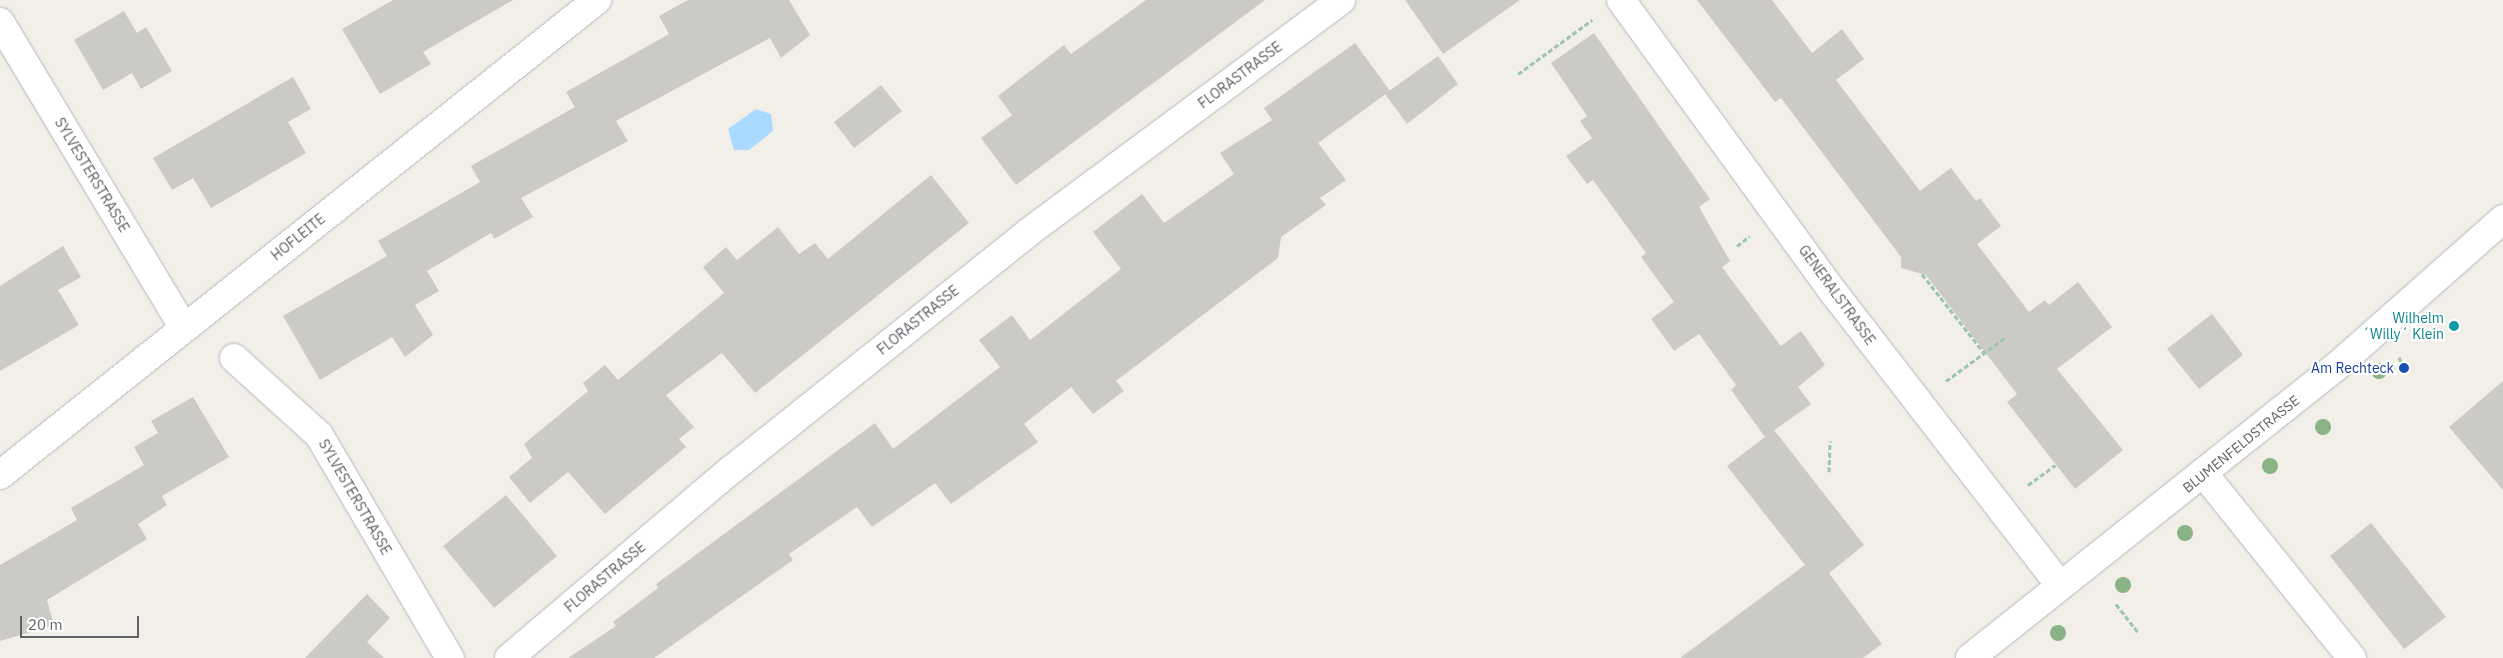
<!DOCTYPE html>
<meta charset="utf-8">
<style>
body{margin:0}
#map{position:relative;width:2503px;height:658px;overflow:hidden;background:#f1efe8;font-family:"IBM Plex Sans",sans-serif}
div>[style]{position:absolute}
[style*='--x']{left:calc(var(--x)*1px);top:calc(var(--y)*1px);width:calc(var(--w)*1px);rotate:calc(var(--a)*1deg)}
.water>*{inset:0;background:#aadaff}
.building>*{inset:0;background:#cccac5}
.path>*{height:3px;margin-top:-1.5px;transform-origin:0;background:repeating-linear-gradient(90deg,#9cc7a9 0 5px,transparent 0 7.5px)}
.roads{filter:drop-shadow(0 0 1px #b5b8bc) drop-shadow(0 0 1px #b5b8bc)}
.minor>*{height:28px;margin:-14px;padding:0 14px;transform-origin:14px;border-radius:14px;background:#fff}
.trees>*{width:16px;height:16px;margin:-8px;border-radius:50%;background:#89b387}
.dots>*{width:14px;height:14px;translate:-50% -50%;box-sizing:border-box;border:2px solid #fff;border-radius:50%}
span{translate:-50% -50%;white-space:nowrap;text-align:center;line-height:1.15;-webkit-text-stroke:4.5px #fff;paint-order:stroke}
.street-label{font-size:14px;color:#5f6368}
.culture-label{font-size:14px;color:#0d838f}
.right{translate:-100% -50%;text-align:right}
.transit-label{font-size:14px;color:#164399}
.scale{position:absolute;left:20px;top:616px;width:119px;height:22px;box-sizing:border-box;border:2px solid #5f6368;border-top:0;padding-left:6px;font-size:15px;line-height:18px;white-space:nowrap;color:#5f6368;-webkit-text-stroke:4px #fff;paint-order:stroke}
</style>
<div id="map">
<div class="water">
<i style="clip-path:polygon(756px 109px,771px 114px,773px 131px,749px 150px,734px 150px,728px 129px)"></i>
</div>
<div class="building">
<i style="clip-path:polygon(393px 0,513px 0,423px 52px,431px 64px,380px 94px,342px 29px)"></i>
<i style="clip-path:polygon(688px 0,789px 0,810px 35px,781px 58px,770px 38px,616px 121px,628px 141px,521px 198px,533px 217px,494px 239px,491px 233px,427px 271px,439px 291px,415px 305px,433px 335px,405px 357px,392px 337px,320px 380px,283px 316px,387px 256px,378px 241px,480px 182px,471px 166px,575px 107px,566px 92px,669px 34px,659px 16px)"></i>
<i style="clip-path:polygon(1146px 0,1265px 0,1016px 185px,981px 138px,1012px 115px,998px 96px,1064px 45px,1071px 54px)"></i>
<i style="clip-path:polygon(1405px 0,1520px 0,1443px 54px)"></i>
<i style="clip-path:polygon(1697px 0,1772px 0,1812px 53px,1842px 29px,1864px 59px,1836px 80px,1920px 191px,1951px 168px,1976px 201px,1980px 198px,2001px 226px,1977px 244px,2029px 312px,2045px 300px,2049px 305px,2078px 282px,2112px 327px,2057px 369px,2123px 450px,2075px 489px,2007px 402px,2017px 394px,1926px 275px,1901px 268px,1901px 257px,1781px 98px,1775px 102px)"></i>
<i style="clip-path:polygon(124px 11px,137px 33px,146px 27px,172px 71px,141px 89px,132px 73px,103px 90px,74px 40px)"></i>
<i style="clip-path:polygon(1594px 33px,1710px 199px,1699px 207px,1730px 261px,1722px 267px,1781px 346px,1801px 331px,1825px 365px,1798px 387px,1811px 404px,1765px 437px,1731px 390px,1736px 385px,1699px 334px,1674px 351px,1651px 319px,1674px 302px,1641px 257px,1646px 253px,1593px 180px,1587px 184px,1566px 156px,1592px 138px,1580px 121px,1587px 116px,1551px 63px)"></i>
<i style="clip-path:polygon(1355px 43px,1390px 91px,1318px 143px,1346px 180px,1320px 198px,1326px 205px,1281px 237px,1278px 258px,1116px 381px,1124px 391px,1093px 414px,1071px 387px,1024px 424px,1038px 442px,951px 504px,935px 483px,872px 527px,857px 507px,789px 554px,793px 560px,654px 658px,568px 658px,616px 626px,613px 622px,658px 588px,656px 584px,875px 423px,893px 449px,1000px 367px,979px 340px,1012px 315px,1030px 340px,1121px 269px,1093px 232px,1142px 194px,1164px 223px,1234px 174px,1220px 153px,1272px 120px,1264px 108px)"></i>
<i style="clip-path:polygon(1438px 56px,1458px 84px,1407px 124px,1385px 94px)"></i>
<i style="clip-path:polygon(293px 77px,311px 109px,288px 122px,306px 153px,211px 208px,193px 178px,172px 190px,153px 158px)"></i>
<i style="clip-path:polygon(881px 85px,902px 111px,854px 148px,834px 122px)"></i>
<i style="clip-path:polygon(931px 175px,969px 223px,755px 393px,722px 353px,666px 395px,694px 427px,679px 439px,686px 447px,605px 514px,568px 472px,530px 503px,509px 477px,532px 458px,524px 444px,588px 391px,583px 383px,605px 365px,618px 380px,724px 293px,703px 267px,726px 247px,737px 260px,778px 227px,799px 254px,815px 243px,828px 259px)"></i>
<i style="clip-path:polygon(63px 246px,81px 277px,58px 290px,79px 325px,0 371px,0 286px)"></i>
<i style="clip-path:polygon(2212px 314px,2243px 355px,2199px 389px,2167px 349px)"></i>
<i style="clip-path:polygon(2503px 381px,2503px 490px,2449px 427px)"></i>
<i style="clip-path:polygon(193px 397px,229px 457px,162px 496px,167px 505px,138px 524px,147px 539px,47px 600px,54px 625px,0 641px,0 565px,77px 520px,71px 508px,144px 465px,134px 447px,158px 433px,151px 421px)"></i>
<i style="clip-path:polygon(1774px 430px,1864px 545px,1829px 573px,1882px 644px,1863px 658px,1680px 658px,1805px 565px,1727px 466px)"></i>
<i style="clip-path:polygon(506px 495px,557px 556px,494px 608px,443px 546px)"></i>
<i style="clip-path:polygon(2371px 523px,2446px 617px,2404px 649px,2330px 556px)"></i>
<i style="clip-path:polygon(367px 594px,390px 618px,367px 642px,384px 658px,305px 658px)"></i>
</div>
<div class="path">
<i style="--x:1518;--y:74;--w:92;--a:-36.1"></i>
<i style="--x:1737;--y:246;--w:16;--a:-38"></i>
<i style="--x:1922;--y:274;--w:102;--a:51.8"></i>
<i style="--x:2399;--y:357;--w:12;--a:66"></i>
<i style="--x:1946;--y:381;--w:74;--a:-36.3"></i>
<i style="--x:1829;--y:472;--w:31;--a:-88"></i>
<i style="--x:2028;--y:485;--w:34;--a:-36"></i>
<i style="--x:2116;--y:604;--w:36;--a:52"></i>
</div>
<div class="roads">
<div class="minor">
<i style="--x:1621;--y:0;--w:362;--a:54"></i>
<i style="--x:1834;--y:293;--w:369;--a:52.3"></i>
<i style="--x:0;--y:22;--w:357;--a:59"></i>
<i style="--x:234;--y:358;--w:115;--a:42.2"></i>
<i style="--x:319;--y:435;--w:259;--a:59.6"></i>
<i style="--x:2204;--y:474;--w:236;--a:51.2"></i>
<i style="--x:0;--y:475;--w:763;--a:-38.51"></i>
<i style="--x:509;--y:658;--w:291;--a:-40.3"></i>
<i style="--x:731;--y:470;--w:381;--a:-38.6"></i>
<i style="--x:1029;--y:232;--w:389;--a:-36.6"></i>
<i style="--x:1970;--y:658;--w:469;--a:-38.5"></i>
<i style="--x:2337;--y:366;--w:222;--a:-41.5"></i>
</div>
</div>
<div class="trees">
<i style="left:2379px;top:371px"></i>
<i style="left:2323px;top:427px"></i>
<i style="left:2270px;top:466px"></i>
<i style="left:2185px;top:533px"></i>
<i style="left:2123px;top:585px"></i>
<i style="left:2058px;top:633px"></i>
</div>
<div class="dots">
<i style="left:2454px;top:326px;background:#0f9aa8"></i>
<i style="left:2404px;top:368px;background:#1a4fb4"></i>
</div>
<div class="street-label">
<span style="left:1240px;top:75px;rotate:-37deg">FLORASTRASSE</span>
<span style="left:92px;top:175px;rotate:59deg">SYLVESTERSTRASSE</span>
<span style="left:298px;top:237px;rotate:-39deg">HOFLEITE</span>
<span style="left:1837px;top:295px;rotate:54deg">GENERALSTRASSE</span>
<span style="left:918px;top:320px;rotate:-39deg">FLORASTRASSE</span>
<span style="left:2241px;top:444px;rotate:-39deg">BLUMENFELDSTRASSE</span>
<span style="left:355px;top:497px;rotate:60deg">SYLVESTERSTRASSE</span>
<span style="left:605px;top:577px;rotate:-40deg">FLORASTRASSE</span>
</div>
<div class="culture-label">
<span class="right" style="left:2444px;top:326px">Wilhelm<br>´Willy´ Klein</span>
</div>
<div class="transit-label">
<span class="right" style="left:2394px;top:368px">Am Rechteck</span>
</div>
<div class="scale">20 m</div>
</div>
